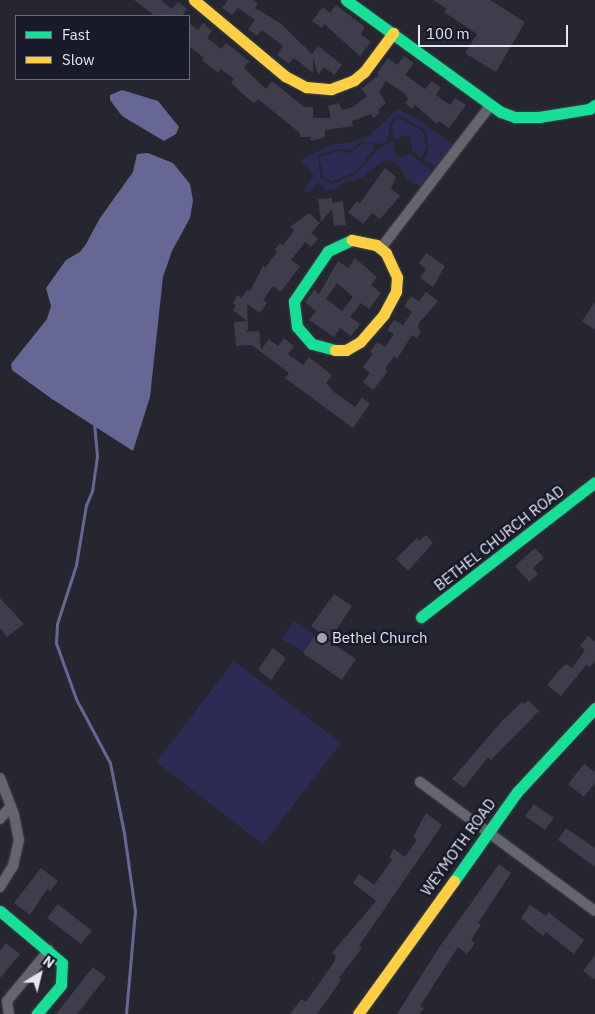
<!DOCTYPE html>
<style>
body{margin:0}
#map{position:relative;width:595px;height:1014px;overflow:hidden;background:#262630;font-family:"IBM Plex Sans",sans-serif}
div>[style]{position:absolute}
[style*='--x']{left:calc(var(--x)*1px);top:calc(var(--y)*1px);width:calc(var(--w)*1px);rotate:calc(var(--a)*1deg)}
.green>*{inset:0;background:#2c2b53}
.water>*{inset:0;background:#666795}
.stream>*{height:3px;margin:-1.5px;padding:0 1.5px;transform-origin:1.5px;border-radius:1.5px;background:#666795}
.building>*{inset:0;background:#3e3d4b}
.roads{filter:drop-shadow(0 0 1px #42434b) drop-shadow(0 0 1px #42434b)}
.street>*{height:10px;margin:-5px;padding:0 5px;transform-origin:5px;border-radius:5px;background:#64656d}
.fast>*{height:11px;margin:-5.5px;padding:0 5.5px;transform-origin:5.5px;border-radius:5.5px;background:#16e098}
.slow>*{height:11px;margin:-5.5px;padding:0 5.5px;transform-origin:5.5px;border-radius:5.5px;background:#ffcf43}
.dots>*{width:14px;height:14px;translate:-50% -50%;box-sizing:border-box;border:2px solid #181929;border-radius:50%}
span{translate:-50% -50%;white-space:nowrap;text-align:center;line-height:1.15;-webkit-text-stroke:5px #181929;paint-order:stroke}
.street-label{font-size:15px;color:#e4e5f1}
.poi-label{font-size:15px;color:#e4e5f1}
.left{translate:0 -50%;text-align:left}
.legend{position:absolute;left:15px;top:15px;width:175px;height:65px;box-sizing:border-box;background:#181929;border:1px solid #6a6b79;margin:0;padding:6px 9px;list-style:none;font-size:15px;color:#e4e5f1}
.legend li{display:flex;align-items:center;gap:10px;height:25px}
.legend b{width:25px;border:1px solid #6a6b79}
.north{position:absolute;left:15px;top:949px;width:50px;height:50px;-webkit-text-stroke:4px #181929;paint-order:stroke;rotate:36deg;font-size:14px;font-weight:700;line-height:20px;text-align:center;color:#e4e5f1}
.north::after{content:'';display:block;margin:auto;width:18px;height:22px;background:#e4e5f1;clip-path:polygon(50% 0,100% 100%,50% 72%,0 100%)}
.scale{position:absolute;left:418px;top:25px;width:150px;height:22px;box-sizing:border-box;border:2px solid #e4e5f1;border-top:0;padding-left:6px;font-size:15px;line-height:18px;white-space:nowrap;color:#e4e5f1;-webkit-text-stroke:4px #181929;paint-order:stroke}
</style>
<div id="map">
<div class="green">
<i style="clip-path:polygon(397px 109px,415px 117px,453px 144px,436px 166px,424px 160px,429px 148px,425px 130px,398px 115px,390px 123px,387px 141px,380px 144px,361px 141px,351px 150px,338px 149px,318px 155px,321px 178px,332px 184px,355px 175px,380px 147px,393px 141px,395px 155px,402px 157px,410px 154px,430px 169px,431px 173px,421px 187px,407px 179px,396px 162px,384px 160px,363px 177px,343px 183px,335px 189px,327px 191px,318px 182px,308px 192px,304px 191px,314px 175px,301px 160px,328px 146px,357px 141px,370px 135px)"></i>
<i style="clip-path:polygon(397px 117px,423px 131px,426px 147px,421px 158px,412px 151px,411px 137px,404px 135px,397px 140px,393px 136px,392px 126px)"></i>
<i style="clip-path:polygon(365px 142px,376px 146px,357px 171px,333px 181px,324px 178px,319px 157px,338px 151px,350px 153px)"></i>
<i style="clip-path:polygon(294px 621px,315px 635px,304px 652px,282px 639px)"></i>
<i style="clip-path:polygon(234px 661px,341px 743px,263px 844px,156px 762px)"></i>
</div>
<div class="water">
<i style="clip-path:polygon(122px 90px,158px 101px,179px 127px,176px 134px,164px 141px,122px 116px,110px 100px,110px 95px)"></i>
<i style="clip-path:polygon(148px 153px,173px 163px,190px 184px,193px 200px,190px 218px,172px 251px,163px 277px,150px 397px,133px 451px,52px 399px,12px 370px,11px 364px,47px 319px,51px 306px,46px 288px,66px 260px,80px 252px,86px 244px,100px 218px,133px 172px,137px 154px)"></i>
</div>
<div class="stream">
<i style="--x:94;--y:422;--w:34;--a:85"></i>
<i style="--x:97;--y:456;--w:35;--a:98"></i>
<i style="--x:92;--y:491;--w:15;--a:113"></i>
<i style="--x:86;--y:505;--w:61;--a:99.5"></i>
<i style="--x:76;--y:565;--w:62;--a:107.9"></i>
<i style="--x:57;--y:624;--w:19;--a:93"></i>
<i style="--x:56;--y:643;--w:59;--a:70.3"></i>
<i style="--x:76;--y:699;--w:72;--a:62"></i>
<i style="--x:110;--y:763;--w:71;--a:78.7"></i>
<i style="--x:124;--y:833;--w:79;--a:82"></i>
<i style="--x:135;--y:911;--w:103;--a:95"></i>
</div>
<div class="building">
<i style="clip-path:polygon(134px 0,161px 0,172px 9px,178px 2px,187px 9px,182px 16px,155px 16px)"></i>
<i style="clip-path:polygon(228px 0,253px 0,258px 4px,255px 8px,280px 23px,312px 54px,318px 46px,342px 65px,334px 75px,324px 67px,318px 75px,313px 58px,313px 73px,294px 58px,289px 64px,277px 55px,283px 46px,262px 30px,257px 36px,248px 29px,255px 20px,238px 8px,232px 15px,222px 8px)"></i>
<i style="clip-path:polygon(433px 0,490px 0,525px 22px,496px 72px,465px 53px,477px 34px,444px 12px,447px 9px)"></i>
<i style="clip-path:polygon(336px 5px,365px 27px,361px 34px,371px 42px,360px 56px,324px 24px,322px 28px,312px 21px,323px 7px,330px 13px)"></i>
<i style="clip-path:polygon(189px 23px,198px 30px,203px 23px,212px 31px,207px 38px,221px 49px,226px 43px,249px 61px,244px 68px,266px 89px,272px 81px,304px 107px,313px 107px,313px 118px,331px 118px,328px 106px,339px 103px,342px 110px,353px 107px,367px 96px,361px 89px,379px 75px,377px 73px,388px 58px,397px 65px,404px 56px,414px 63px,405px 75px,425px 89px,432px 81px,441px 88px,436px 95px,450px 105px,455px 98px,466px 105px,449px 128px,439px 121px,437px 124px,415px 105px,412px 109px,405px 103px,408px 99px,405px 94px,386px 81px,379px 92px,386px 103px,378px 110px,380px 113px,373px 118px,371px 114px,352px 121px,353px 126px,325px 130px,325px 137px,311px 141px,311px 137px,300px 137px,300px 133px,258px 99px,254px 103px,245px 96px,231px 83px,234px 79px,221px 69px,218px 73px,202px 60px,204px 58px,189px 46px)"></i>
<i style="clip-path:polygon(385px 168px,396px 177px,391px 189px,400px 196px,380px 219px,372px 213px,363px 224px,348px 212px,357px 201px,360px 203px)"></i>
<i style="clip-path:polygon(332px 198px,332px 203px,343px 201px,346px 225px,334px 226px,332px 209px,321px 222px,318px 199px)"></i>
<i style="clip-path:polygon(309px 213px,320px 223px,311px 233px,318px 239px,311px 247px,305px 242px,291px 260px,300px 266px,281px 292px,273px 286px,263px 300px,267px 303px,260px 313px,247px 304px,248px 329px,246px 332px,259px 331px,261px 350px,269px 339px,278px 346px,284px 338px,294px 346px,288px 354px,303px 365px,309px 357px,332px 375px,326px 383px,334px 392px,355px 407px,362px 397px,370px 404px,353px 428px,285px 378px,289px 373px,252px 345px,236px 346px,234px 322px,247px 321px,233px 310px,236px 305px,233px 303px,238px 295px,241px 298px,248px 289px,250px 291px,263px 266px,265px 268px,277px 252px,274px 250px,280px 243px,283px 245px,294px 231px,290px 227px)"></i>
<i style="clip-path:polygon(426px 253px,445px 266px,433px 287px,420px 278px,426px 269px,419px 263px)"></i>
<i style="clip-path:polygon(evenodd,355px 258px,377px 277px,371px 285px,381px 293px,369px 309px,361px 303px,350px 317px,360px 324px,351px 336px,340px 328px,334px 337px,309px 320px,316px 311px,305px 302px,314px 290px,319px 294px,338px 261px,348px 268px,355px 258px,337px 283px,353px 297px,342px 311px,326px 299px,337px 283px)"></i>
<i style="clip-path:polygon(426px 292px,438px 301px,419px 323px,418px 328px,421px 331px,417px 338px,412px 335px,397px 359px,394px 356px,385px 369px,388px 371px,373px 390px,363px 382px,370px 373px,363px 367px,373px 354px,370px 352px,377px 342px,385px 347px,394px 334px,387px 330px,394px 320px,403px 325px,412px 312px,404px 306px,411px 296px,419px 301px)"></i>
<i style="clip-path:polygon(595px 302px,595px 330px,582px 321px)"></i>
<i style="clip-path:polygon(426px 535px,433px 543px,408px 571px,396px 559px,417px 538px,419px 541px)"></i>
<i style="clip-path:polygon(535px 548px,544px 558px,533px 568px,538px 574px,529px 582px,515px 566px)"></i>
<i style="clip-path:polygon(334px 594px,352px 606px,329px 641px,356px 659px,342px 680px,303px 653px,318px 631px,311px 626px)"></i>
<i style="clip-path:polygon(0 598px,24px 624px,7px 637px,0 628px)"></i>
<i style="clip-path:polygon(588px 636px,595px 642px,595px 661px,590px 667px,586px 665px,561px 696px,547px 685px,562px 667px,567px 664px,572px 668px,585px 650px,580px 646px)"></i>
<i style="clip-path:polygon(273px 648px,286px 658px,271px 680px,258px 670px)"></i>
<i style="clip-path:polygon(528px 700px,539px 711px,491px 760px,488px 757px,464px 788px,452px 779px,503px 720px,522px 702px,524px 704px)"></i>
<i style="clip-path:polygon(584px 764px,595px 772px,595px 783px,584px 797px,568px 784px)"></i>
<i style="clip-path:polygon(534px 804px,554px 818px,545px 830px,525px 816px)"></i>
<i style="clip-path:polygon(426px 813px,442px 825px,359px 946px,362px 948px,339px 978px,341px 980px,317px 1014px,290px 1014px,301px 999px,306px 1002px,334px 962px,336px 956px,332px 953px,376px 901px,353px 883px,359px 874px,374px 885px,392px 860px,389px 857px,394px 849px,405px 857px,417px 840px,413px 837px)"></i>
<i style="clip-path:polygon(566px 828px,595px 848px,595px 867px,558px 840px)"></i>
<i style="clip-path:polygon(499px 864px,511px 873px,478px 923px,481px 925px,471px 940px,475px 943px,467px 954px,458px 947px,420px 1006px,424px 1008px,420px 1014px,397px 1014px,438px 949px)"></i>
<i style="clip-path:polygon(41px 868px,58px 881px,50px 891px,47px 889px,30px 915px,14px 903px)"></i>
<i style="clip-path:polygon(58px 904px,92px 931px,81px 944px,47px 918px)"></i>
<i style="clip-path:polygon(530px 905px,546px 916px,548px 912px,584px 940px,574px 954px,546px 932px,543px 936px,521px 918px)"></i>
<i style="clip-path:polygon(6px 943px,20px 954px,0 978px,0 951px)"></i>
<i style="clip-path:polygon(595px 955px,595px 980px,583px 971px)"></i>
<i style="clip-path:polygon(93px 967px,106px 977px,77px 1014px,56px 1014px)"></i>
</div>
<div class="roads">
<div class="street">
<i style="--x:381;--y:248;--w:179;--a:-52.5"></i>
<i style="--x:0;--y:778;--w:40;--a:69"></i>
<i style="--x:14;--y:815;--w:25;--a:79"></i>
<i style="--x:19;--y:840;--w:27;--a:103"></i>
<i style="--x:13;--y:866;--w:25;--a:122"></i>
<i style="--x:420;--y:782;--w:217;--a:36.4"></i>
<i style="--x:0;--y:819;--w:17;--a:-50"></i>
<i style="--x:9;--y:1014;--w:13;--a:-99"></i>
<i style="--x:7;--y:1001;--w:66;--a:-50.5"></i>
</div>
<div class="fast">
<i style="--x:346;--y:0;--w:191;--a:35.9"></i>
<i style="--x:501;--y:112;--w:15;--a:20"></i>
<i style="--x:515;--y:117;--w:24;--a:0"></i>
<i style="--x:539;--y:117;--w:51;--a:-9.1"></i>
<i style="--x:589;--y:109;--w:7;--a:-34"></i>
<i style="--x:335;--y:350;--w:24;--a:-165"></i>
<i style="--x:312;--y:344;--w:23;--a:-131"></i>
<i style="--x:297;--y:327;--w:26;--a:-97"></i>
<i style="--x:294;--y:301;--w:60;--a:-55.8"></i>
<i style="--x:328;--y:251;--w:26;--a:-25"></i>
<i style="--x:421;--y:617;--w:220;--a:-37.8"></i>
<i style="--x:454;--y:881;--w:109;--a:-54.7"></i>
<i style="--x:517;--y:792;--w:115;--a:-47.1"></i>
<i style="--x:0;--y:911;--w:81;--a:40"></i>
<i style="--x:62;--y:963;--w:22;--a:93"></i>
<i style="--x:61;--y:985;--w:38;--a:130"></i>
</div>
<div class="slow">
<i style="--x:194;--y:0;--w:119;--a:39.9"></i>
<i style="--x:285;--y:76;--w:24;--a:28"></i>
<i style="--x:306;--y:87;--w:25;--a:5"></i>
<i style="--x:331;--y:89;--w:25;--a:-21"></i>
<i style="--x:354;--y:80;--w:13;--a:-39"></i>
<i style="--x:364;--y:72;--w:49;--a:-53.4"></i>
<i style="--x:335;--y:350;--w:11;--a:0"></i>
<i style="--x:346;--y:350;--w:16;--a:-30"></i>
<i style="--x:360;--y:342;--w:37;--a:-49"></i>
<i style="--x:384;--y:314;--w:26;--a:-62"></i>
<i style="--x:396;--y:291;--w:14;--a:-86"></i>
<i style="--x:397;--y:277;--w:26;--a:-115"></i>
<i style="--x:386;--y:253;--w:13;--a:-141"></i>
<i style="--x:376;--y:245;--w:25;--a:-168"></i>
<i style="--x:358;--y:1014;--w:164;--a:-54.2"></i>
</div>
</div>
<div class="dots">
<i style="left:322px;top:638px;background:#a2a2ad"></i>
</div>
<div class="street-label">
<span style="left:499px;top:538px;rotate:-38deg">BETHEL CHURCH ROAD</span>
<span style="left:458px;top:847px;rotate:-54deg">WEYMOTH ROAD</span>
</div>
<div class="poi-label">
<span class="left" style="left:332px;top:638px">Bethel Church</span>
</div>
<ul class="legend">
<li><b style="height:6px;background:#16e098"></b>Fast</li>
<li><b style="height:6px;background:#ffcf43"></b>Slow</li>
</ul>
<div class="north">N</div>
<div class="scale">100 m</div>
</div>
